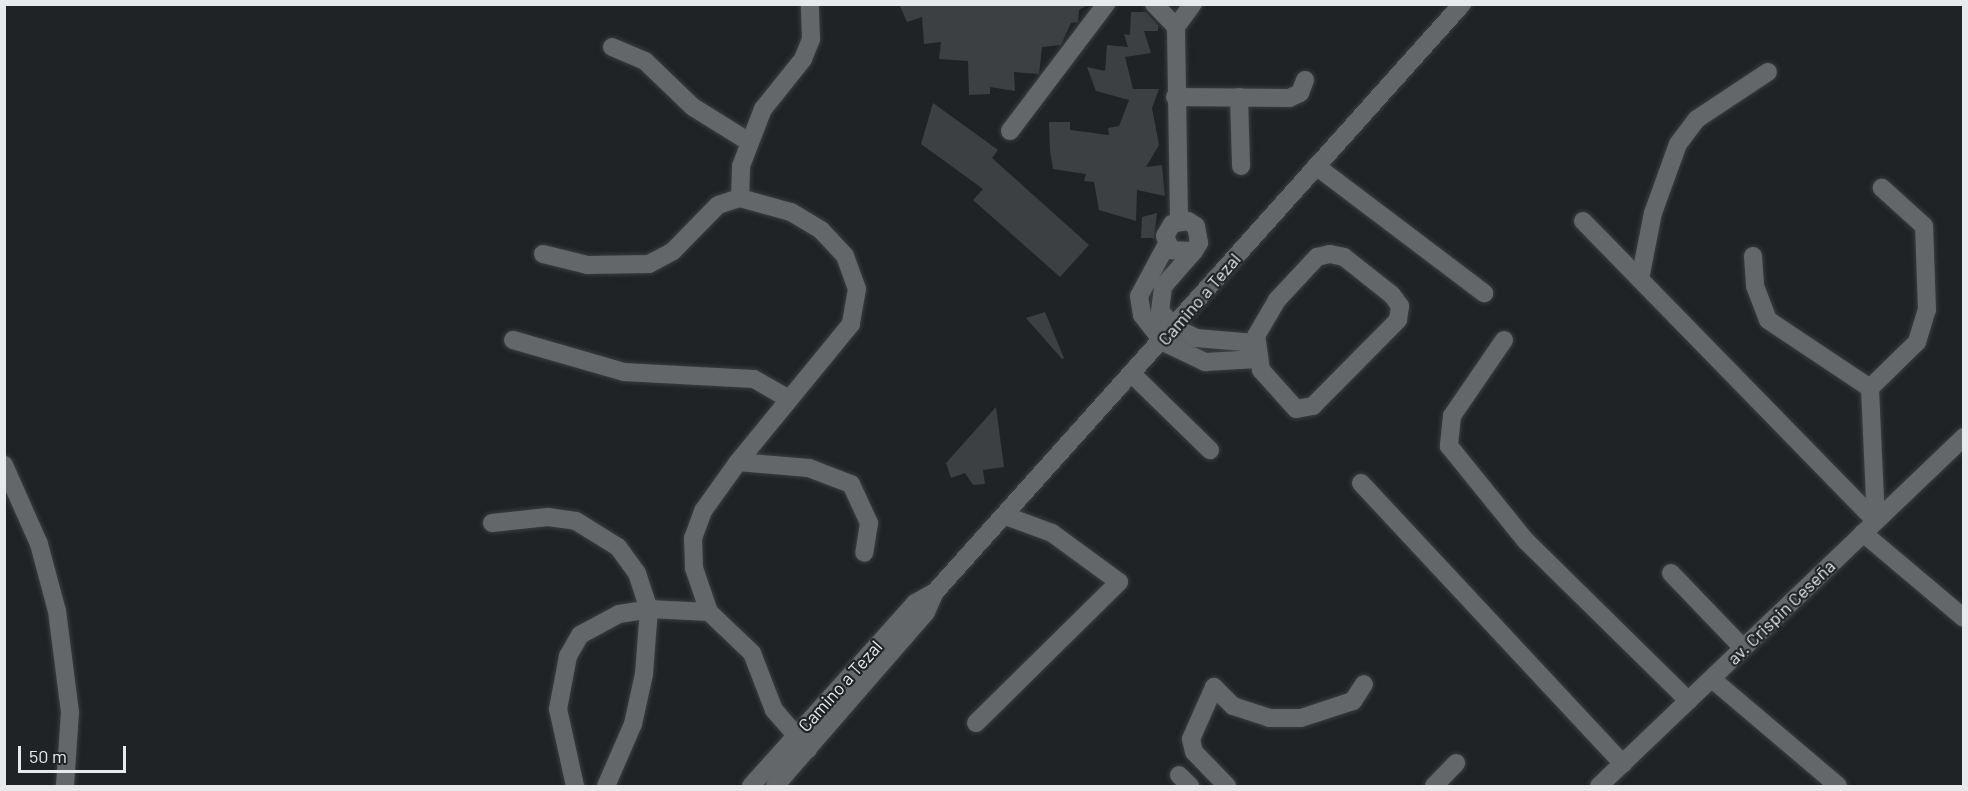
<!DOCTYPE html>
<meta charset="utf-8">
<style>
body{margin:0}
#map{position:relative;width:1968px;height:791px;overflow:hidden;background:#202325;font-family:Barlow,sans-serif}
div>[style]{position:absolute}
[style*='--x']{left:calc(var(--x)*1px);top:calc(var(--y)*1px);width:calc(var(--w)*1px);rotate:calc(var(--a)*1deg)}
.building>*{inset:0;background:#3c4042}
.roads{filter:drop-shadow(0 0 2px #3a3d3e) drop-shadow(0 0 2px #3a3d3e)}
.minor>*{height:18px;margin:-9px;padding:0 9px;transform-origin:9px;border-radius:9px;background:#64676a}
span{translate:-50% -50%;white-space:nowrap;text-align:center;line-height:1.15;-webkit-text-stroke:4.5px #202325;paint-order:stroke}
.street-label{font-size:18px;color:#e7e9ea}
.frame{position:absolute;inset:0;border:6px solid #e7e9ea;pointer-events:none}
.scale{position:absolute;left:18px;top:746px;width:108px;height:27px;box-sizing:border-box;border:3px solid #e7e9ea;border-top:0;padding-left:8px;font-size:18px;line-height:21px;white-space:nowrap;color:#e7e9ea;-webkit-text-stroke:4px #202325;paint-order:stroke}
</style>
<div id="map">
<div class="building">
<i style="clip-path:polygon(899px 4px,1090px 4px,1079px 10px,1078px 22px,1071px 23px,1061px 45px,1042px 47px,1039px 74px,1014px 72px,1015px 91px,990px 87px,990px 94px,969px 95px,968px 61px,939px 59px,941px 42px,924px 44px,922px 17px,907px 22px)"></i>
<i style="clip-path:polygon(1131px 12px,1146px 12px,1158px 25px,1158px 31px,1144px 31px,1151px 53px,1125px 57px,1133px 89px,1159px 89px,1152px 108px,1159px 145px,1146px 167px,1162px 165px,1165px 196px,1137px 190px,1136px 221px,1099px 210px,1094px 182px,1084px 181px,1086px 174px,1053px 169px,1050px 151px,1049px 122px,1070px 122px,1070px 130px,1109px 135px,1108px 128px,1119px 126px,1129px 100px,1096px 91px,1087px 67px,1105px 71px,1107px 45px,1128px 47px,1124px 34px,1130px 35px)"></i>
<i style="clip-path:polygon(933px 103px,998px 150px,992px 158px,1089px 245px,1060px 277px,973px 200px,983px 189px,921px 144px)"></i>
<i style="clip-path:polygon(1157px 213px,1154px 238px,1141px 238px,1142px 217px)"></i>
<i style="clip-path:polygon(1045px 312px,1064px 358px,1062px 359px,1026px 318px)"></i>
<i style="clip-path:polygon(996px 407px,1004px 467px,983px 470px,985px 484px,973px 485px,965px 473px,951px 478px,946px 463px)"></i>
</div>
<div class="roads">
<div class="minor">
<i style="--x:1154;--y:4;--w:32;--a:46"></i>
<i style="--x:612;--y:47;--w:36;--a:23"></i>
<i style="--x:645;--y:61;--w:66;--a:43.8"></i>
<i style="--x:693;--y:107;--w:66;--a:32"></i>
<i style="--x:1175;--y:97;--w:114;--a:0.5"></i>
<i style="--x:1289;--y:98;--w:12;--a:-24"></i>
<i style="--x:1300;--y:93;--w:14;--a:-69"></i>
<i style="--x:1239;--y:97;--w:69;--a:88.3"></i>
<i style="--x:1010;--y:131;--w:159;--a:-52.9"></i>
<i style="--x:1316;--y:166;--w:211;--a:37.1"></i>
<i style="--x:740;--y:198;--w:32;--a:-88"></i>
<i style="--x:741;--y:166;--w:61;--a:-68.9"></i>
<i style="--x:763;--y:109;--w:64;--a:-51.3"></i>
<i style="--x:803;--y:59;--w:22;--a:-68"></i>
<i style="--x:811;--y:39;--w:35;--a:-92"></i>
<i style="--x:1179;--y:220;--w:193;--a:-90.9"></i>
<i style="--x:1176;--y:27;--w:29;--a:-54"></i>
<i style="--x:1583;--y:221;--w:419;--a:45.7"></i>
<i style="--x:1167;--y:244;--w:59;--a:118.3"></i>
<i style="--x:1139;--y:296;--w:19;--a:81"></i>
<i style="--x:1142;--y:315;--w:34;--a:52"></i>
<i style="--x:1163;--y:342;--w:47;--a:25.5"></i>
<i style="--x:1205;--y:362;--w:52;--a:-3.3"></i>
<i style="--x:1194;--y:251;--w:23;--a:-178"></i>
<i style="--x:1171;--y:250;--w:15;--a:-113"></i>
<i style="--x:1165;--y:236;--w:14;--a:-60"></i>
<i style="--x:1172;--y:224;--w:16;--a:-11"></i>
<i style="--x:1188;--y:221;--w:9;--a:32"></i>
<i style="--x:1196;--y:226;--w:17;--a:80"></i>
<i style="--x:1199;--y:243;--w:9;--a:122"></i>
<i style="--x:1194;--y:251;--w:35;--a:131"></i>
<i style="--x:1171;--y:277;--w:13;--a:129"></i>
<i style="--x:1163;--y:287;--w:24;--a:97"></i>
<i style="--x:1160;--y:311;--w:23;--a:49"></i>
<i style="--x:1175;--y:328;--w:23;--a:25"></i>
<i style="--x:1196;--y:338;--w:59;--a:4.8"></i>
<i style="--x:543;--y:254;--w:46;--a:13.7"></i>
<i style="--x:588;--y:265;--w:61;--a:-0.9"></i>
<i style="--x:649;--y:264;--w:27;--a:-28"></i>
<i style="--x:673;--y:251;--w:64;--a:-45.6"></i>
<i style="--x:718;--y:205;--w:23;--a:-18"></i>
<i style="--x:740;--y:198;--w:53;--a:15.4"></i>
<i style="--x:791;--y:212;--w:35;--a:31"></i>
<i style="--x:821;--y:230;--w:35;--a:47"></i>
<i style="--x:845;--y:256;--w:35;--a:70"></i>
<i style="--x:857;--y:289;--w:36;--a:100"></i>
<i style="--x:851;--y:324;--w:178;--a:129.3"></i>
<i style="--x:738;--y:462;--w:60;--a:125.5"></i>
<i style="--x:703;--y:511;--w:29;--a:110"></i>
<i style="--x:693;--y:538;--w:30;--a:88"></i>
<i style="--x:694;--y:568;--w:46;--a:71.2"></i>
<i style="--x:709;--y:612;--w:59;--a:43.6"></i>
<i style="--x:752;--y:653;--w:61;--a:68.9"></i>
<i style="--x:774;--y:710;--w:52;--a:48.9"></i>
<i style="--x:1330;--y:254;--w:14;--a:12"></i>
<i style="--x:1344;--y:257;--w:61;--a:38.4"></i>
<i style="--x:1392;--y:295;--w:14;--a:54"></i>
<i style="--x:1400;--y:306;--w:14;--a:98"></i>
<i style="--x:1398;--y:320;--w:121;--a:134.7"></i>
<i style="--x:1313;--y:406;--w:17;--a:170"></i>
<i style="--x:1296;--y:409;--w:52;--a:-131.9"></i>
<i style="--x:1261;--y:370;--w:34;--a:-98"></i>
<i style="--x:1256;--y:336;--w:42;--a:-59.7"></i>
<i style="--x:1277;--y:300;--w:59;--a:-47.1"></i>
<i style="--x:1317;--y:257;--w:13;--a:-13"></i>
<i style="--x:1753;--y:256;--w:30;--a:86"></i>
<i style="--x:1755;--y:286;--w:36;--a:69"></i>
<i style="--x:1768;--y:320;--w:123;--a:33.7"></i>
<i style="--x:1640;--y:279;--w:67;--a:-78.9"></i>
<i style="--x:1653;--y:213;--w:73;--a:-70.1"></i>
<i style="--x:1678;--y:144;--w:31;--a:-53"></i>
<i style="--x:1697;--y:119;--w:85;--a:-33.5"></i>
<i style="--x:513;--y:340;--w:116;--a:16.1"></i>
<i style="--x:624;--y:372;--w:130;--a:3.1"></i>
<i style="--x:754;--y:379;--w:40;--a:29.7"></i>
<i style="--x:1504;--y:340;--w:92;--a:124.4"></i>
<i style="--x:1452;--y:416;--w:30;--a:96"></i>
<i style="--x:1449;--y:446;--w:122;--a:51"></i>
<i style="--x:1526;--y:541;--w:228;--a:44.5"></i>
<i style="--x:1132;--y:374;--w:109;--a:44.3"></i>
<i style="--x:738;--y:462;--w:71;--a:4.8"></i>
<i style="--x:809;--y:468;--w:45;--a:20.9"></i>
<i style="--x:851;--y:484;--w:43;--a:65.2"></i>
<i style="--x:869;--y:523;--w:30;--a:99"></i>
<i style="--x:4;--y:465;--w:86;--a:66.1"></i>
<i style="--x:39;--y:544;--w:69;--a:75"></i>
<i style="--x:57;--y:611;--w:102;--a:82.7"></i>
<i style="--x:70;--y:712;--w:74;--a:93.9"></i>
<i style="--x:1361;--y:483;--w:384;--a:47"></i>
<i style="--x:1876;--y:521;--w:133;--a:-92.6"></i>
<i style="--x:1870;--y:388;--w:66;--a:-44.4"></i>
<i style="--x:1917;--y:342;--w:34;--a:-73"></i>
<i style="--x:1927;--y:310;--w:84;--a:-92"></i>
<i style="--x:1924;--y:226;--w:57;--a:-137.9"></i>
<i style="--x:492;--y:523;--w:56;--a:-6.1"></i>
<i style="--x:548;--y:517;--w:28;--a:8"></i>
<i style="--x:576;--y:521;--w:49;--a:31.8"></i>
<i style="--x:618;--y:547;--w:32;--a:54"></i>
<i style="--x:637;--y:573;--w:38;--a:72"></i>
<i style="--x:649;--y:609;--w:65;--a:94.4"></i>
<i style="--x:644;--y:674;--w:51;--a:102.4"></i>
<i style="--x:633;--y:724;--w:68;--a:113.5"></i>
<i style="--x:1863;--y:533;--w:132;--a:40.1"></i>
<i style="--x:1671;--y:573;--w:104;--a:46.2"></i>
<i style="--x:1712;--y:679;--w:165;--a:40.3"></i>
<i style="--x:976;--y:723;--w:201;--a:-44.6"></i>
<i style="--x:1119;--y:582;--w:83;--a:-143.8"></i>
<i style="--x:1052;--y:533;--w:49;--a:-159.7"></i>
<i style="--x:1179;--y:775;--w:16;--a:45"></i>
<i style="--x:575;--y:786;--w:79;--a:-102.4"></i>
<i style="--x:558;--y:709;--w:54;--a:-79.3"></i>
<i style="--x:568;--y:656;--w:24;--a:-60"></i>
<i style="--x:580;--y:635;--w:44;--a:-28.3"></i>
<i style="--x:619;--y:614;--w:30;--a:-9"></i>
<i style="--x:649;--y:609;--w:60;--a:2.9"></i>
<i style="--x:751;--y:786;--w:246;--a:-48.1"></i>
<i style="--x:915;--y:603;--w:23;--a:-29"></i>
<i style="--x:775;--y:786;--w:230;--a:-49"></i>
<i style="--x:926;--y:612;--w:22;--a:-66"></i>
<i style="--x:935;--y:592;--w:790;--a:-48.13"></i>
<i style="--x:1227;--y:786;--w:47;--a:-134.1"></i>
<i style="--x:1194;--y:752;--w:13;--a:-103"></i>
<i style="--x:1191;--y:739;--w:57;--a:-66.1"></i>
<i style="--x:1214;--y:687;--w:27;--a:45"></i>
<i style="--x:1233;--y:706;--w:38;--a:18"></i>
<i style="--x:1269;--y:718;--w:32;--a:0"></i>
<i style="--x:1301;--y:718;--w:55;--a:-18.1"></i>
<i style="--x:1353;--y:701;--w:20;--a:-57"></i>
<i style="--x:1434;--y:786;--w:32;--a:-46"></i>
<i style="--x:1599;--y:786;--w:505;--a:-43.72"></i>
</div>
</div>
<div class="street-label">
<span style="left:1199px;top:299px;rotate:-49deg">Camino a Tezal</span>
<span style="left:1781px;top:612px;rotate:-44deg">av. Crispin Ceseña</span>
<span style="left:840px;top:686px;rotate:-48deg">Camino a Tezal</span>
</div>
<div class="frame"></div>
<div class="scale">50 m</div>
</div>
